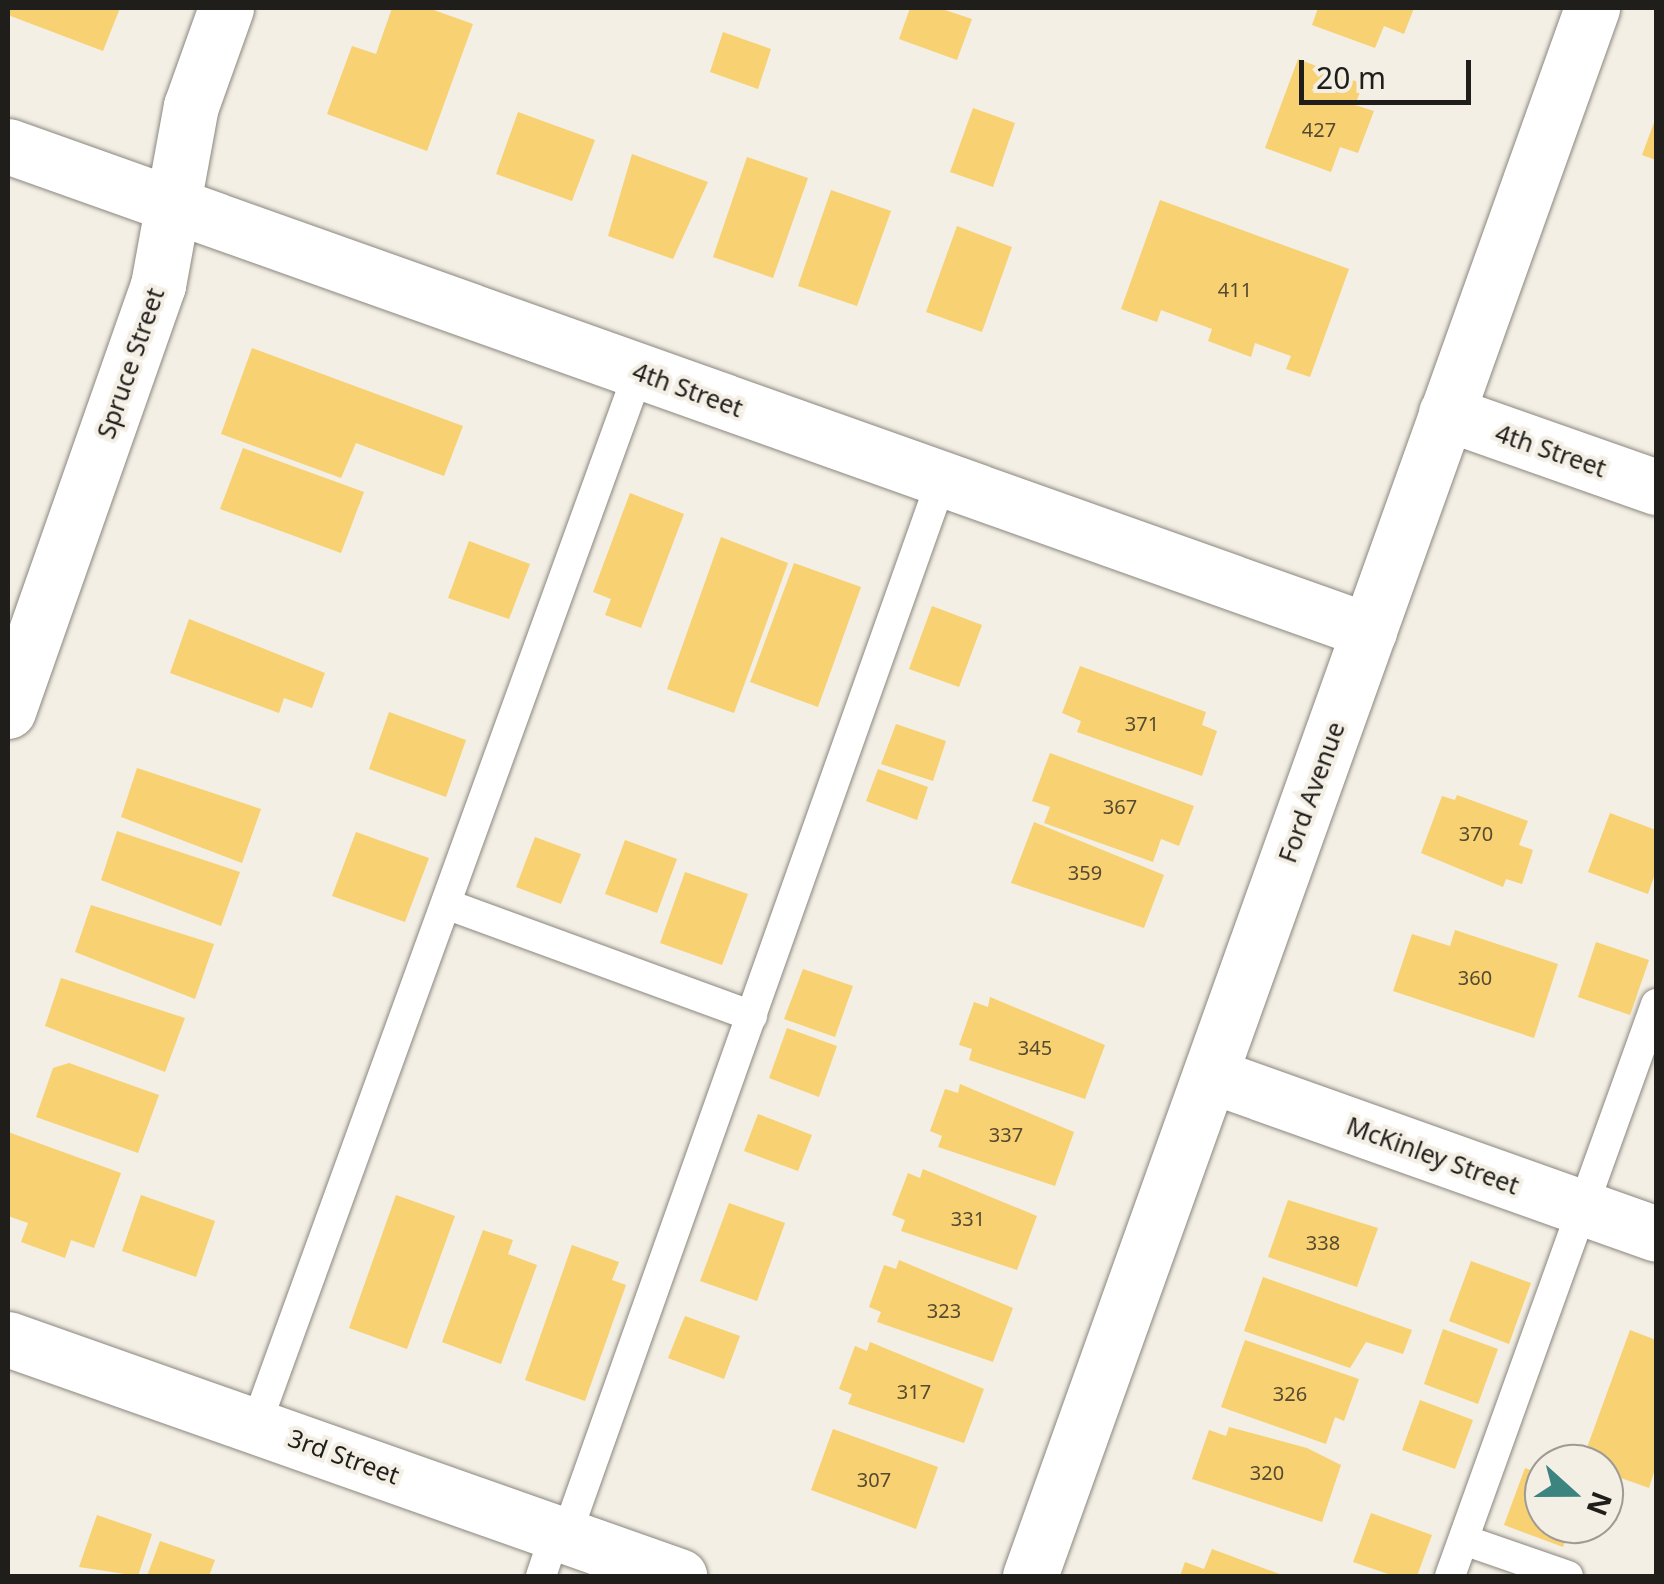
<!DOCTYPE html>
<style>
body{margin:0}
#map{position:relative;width:1664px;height:1584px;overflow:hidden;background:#f3efe5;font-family:"Noto Sans",sans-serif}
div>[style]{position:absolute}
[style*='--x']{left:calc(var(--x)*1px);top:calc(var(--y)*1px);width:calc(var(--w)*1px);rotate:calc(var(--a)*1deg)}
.building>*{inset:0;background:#f7d172}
.roads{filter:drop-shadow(0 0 2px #8b877f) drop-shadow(0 0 2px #8b877f)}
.service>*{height:30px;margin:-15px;padding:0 15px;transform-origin:15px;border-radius:15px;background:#fff}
.minor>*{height:55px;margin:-27.5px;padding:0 27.5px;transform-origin:27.5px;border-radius:27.5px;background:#fff}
.secondary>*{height:55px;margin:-27.5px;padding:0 27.5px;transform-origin:27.5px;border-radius:27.5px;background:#fff}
span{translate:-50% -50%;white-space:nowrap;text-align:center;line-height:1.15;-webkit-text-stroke:8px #f3efe5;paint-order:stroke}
.number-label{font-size:20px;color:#564b31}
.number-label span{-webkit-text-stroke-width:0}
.street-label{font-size:25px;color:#201e1b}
.frame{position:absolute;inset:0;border:10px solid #201e1b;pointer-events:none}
.north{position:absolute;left:1524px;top:1444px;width:100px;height:100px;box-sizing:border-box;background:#f3efe5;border:2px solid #9f9b94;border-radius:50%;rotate:111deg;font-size:28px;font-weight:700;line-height:40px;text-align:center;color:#201e1b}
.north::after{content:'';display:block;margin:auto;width:35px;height:45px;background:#3c8480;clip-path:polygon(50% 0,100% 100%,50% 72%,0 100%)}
.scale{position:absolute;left:1299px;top:60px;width:172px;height:45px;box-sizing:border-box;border:5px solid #201e1b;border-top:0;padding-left:12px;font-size:30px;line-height:35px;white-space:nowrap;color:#201e1b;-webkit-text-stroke:8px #f3efe5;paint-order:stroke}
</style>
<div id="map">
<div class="building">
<i style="clip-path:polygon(8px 8px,120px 8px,103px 51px,8px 15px)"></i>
<i style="clip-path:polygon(392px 8px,428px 8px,473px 24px,427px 151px,327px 114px,352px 46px,376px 54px)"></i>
<i style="clip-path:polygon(910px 8px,939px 8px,972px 19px,957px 60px,899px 39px)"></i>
<i style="clip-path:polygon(1318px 8px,1414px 8px,1404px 34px,1384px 26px,1375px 48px,1312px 25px)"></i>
<i style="clip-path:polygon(723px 32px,771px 49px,758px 89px,710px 72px)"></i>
<i style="clip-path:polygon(1298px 59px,1363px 84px,1355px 105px,1374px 111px,1358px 153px,1340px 147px,1331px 172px,1265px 148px)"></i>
<i style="clip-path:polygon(973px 108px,1015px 123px,993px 187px,950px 172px)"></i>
<i style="clip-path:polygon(518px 112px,595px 140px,572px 201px,496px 174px)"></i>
<i style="clip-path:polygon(1656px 117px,1656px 160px,1642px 155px)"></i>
<i style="clip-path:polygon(632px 154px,708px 182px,673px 259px,608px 236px)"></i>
<i style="clip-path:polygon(747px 157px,808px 178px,773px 278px,713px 257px)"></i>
<i style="clip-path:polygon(831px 190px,891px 211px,857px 306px,798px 286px)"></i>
<i style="clip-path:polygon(1160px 200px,1349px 269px,1310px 377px,1286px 369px,1291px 356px,1255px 343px,1251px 357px,1208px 341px,1212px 329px,1161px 310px,1157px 322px,1121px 309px)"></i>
<i style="clip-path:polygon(957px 226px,1012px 247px,982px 332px,926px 312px)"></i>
<i style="clip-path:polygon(252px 348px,463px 426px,444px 476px,356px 443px,341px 478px,221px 434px)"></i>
<i style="clip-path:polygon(243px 448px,364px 492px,341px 553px,220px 509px)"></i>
<i style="clip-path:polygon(630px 493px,684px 514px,641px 628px,605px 615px,611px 599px,593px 592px)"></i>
<i style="clip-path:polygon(721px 537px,788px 563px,734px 713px,667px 689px)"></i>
<i style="clip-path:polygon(469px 541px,530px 564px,509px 619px,448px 598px)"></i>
<i style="clip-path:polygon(794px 563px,861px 587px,818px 707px,750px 682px)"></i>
<i style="clip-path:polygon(932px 606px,982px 625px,959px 687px,909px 669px)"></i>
<i style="clip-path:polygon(189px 619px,325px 673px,312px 708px,284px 698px,279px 713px,170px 673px)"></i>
<i style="clip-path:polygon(1080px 666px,1206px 712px,1202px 725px,1217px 731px,1202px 776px,1077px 732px,1081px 721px,1062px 713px)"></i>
<i style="clip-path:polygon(389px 712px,466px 740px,446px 797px,369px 769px)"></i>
<i style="clip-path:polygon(896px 724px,946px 741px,933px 781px,881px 764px)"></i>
<i style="clip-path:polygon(1050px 753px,1194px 806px,1179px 846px,1161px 839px,1153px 862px,1044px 823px,1050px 807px,1032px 801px)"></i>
<i style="clip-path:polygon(137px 768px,261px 809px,242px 863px,121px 817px)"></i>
<i style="clip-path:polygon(878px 769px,928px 787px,917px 820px,866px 801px)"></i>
<i style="clip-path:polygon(1457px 795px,1528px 821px,1519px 845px,1533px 850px,1522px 884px,1506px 879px,1503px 887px,1421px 853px,1442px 796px,1455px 800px)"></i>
<i style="clip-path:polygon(1610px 813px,1656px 830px,1656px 871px,1648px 894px,1588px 872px)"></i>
<i style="clip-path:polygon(1034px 822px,1164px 875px,1144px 928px,1011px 883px)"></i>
<i style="clip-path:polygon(117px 831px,240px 872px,221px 926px,101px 880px)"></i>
<i style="clip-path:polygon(356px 832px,429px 858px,405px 922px,332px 896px)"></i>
<i style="clip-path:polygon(535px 837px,581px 854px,561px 904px,516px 887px)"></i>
<i style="clip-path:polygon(625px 840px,677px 859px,657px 913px,605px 894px)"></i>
<i style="clip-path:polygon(685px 872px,748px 894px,722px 965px,660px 943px)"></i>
<i style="clip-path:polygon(91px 905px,214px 944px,195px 999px,75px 952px)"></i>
<i style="clip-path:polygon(1455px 930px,1558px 964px,1534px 1038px,1393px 991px,1412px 934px,1450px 946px)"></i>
<i style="clip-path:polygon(1596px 942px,1649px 960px,1630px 1015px,1578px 997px)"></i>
<i style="clip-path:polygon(803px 969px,853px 986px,835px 1037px,784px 1019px)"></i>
<i style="clip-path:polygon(61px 978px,185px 1018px,165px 1072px,45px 1026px)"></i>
<i style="clip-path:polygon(990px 997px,1105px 1045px,1085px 1099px,969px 1060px,972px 1049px,959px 1045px,974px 1002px,988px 1007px)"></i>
<i style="clip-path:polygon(787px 1028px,837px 1046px,819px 1097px,769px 1078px)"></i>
<i style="clip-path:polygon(69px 1063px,159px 1095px,138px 1153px,36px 1117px,53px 1068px)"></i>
<i style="clip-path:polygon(960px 1084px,1074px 1132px,1055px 1186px,938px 1147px,942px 1136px,930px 1131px,945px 1089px,958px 1093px)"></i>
<i style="clip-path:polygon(758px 1114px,812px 1135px,798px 1171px,744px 1151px)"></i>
<i style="clip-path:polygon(8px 1132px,121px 1173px,94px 1248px,71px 1240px,65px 1258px,21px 1242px,28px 1223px,8px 1216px)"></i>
<i style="clip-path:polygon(923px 1169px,1037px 1216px,1017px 1270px,901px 1231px,905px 1220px,892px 1215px,908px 1173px,920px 1178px)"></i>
<i style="clip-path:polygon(141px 1195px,215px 1221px,196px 1277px,122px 1251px)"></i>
<i style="clip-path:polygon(396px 1195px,455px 1216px,407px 1349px,349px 1328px)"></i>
<i style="clip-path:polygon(1288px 1200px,1378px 1228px,1357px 1287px,1268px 1257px)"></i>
<i style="clip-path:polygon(729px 1203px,785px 1223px,757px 1301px,700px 1281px)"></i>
<i style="clip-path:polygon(483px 1230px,513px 1240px,508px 1254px,537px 1265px,501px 1364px,442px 1342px)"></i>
<i style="clip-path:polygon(572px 1245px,619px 1262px,612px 1280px,626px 1285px,585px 1401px,525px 1380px)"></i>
<i style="clip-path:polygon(899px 1260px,1013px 1308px,993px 1362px,877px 1322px,881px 1312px,869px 1307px,884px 1265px,896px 1269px)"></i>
<i style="clip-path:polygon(1471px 1261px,1531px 1283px,1509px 1344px,1449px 1321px)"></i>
<i style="clip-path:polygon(1263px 1277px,1412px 1330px,1403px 1354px,1366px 1342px,1350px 1368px,1244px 1331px)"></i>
<i style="clip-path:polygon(685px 1316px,740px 1336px,724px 1379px,668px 1358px)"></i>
<i style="clip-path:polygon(1443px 1329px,1498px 1349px,1478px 1404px,1424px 1384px)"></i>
<i style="clip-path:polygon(1630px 1330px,1656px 1340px,1656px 1466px,1649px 1488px,1604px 1472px,1604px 1464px,1581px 1464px)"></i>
<i style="clip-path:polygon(1245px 1340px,1359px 1379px,1344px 1421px,1335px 1417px,1326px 1444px,1221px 1407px)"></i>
<i style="clip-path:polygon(870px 1342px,984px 1389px,964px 1443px,848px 1404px,852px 1394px,839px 1389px,855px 1346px,867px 1351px)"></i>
<i style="clip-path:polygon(1420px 1400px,1473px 1420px,1455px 1469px,1402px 1450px)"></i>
<i style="clip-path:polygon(1229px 1427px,1307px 1448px,1341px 1465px,1322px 1522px,1192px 1479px,1209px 1430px,1226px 1436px)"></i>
<i style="clip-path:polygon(833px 1429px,938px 1467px,916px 1529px,811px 1490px)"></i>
<i style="clip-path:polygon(1525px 1468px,1544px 1475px,1544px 1524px,1571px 1524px,1563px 1547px,1504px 1525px)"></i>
<i style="clip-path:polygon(1371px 1513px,1432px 1535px,1417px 1576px,1394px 1576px,1353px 1562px)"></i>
<i style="clip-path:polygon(97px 1515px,152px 1534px,138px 1576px,79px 1567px)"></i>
<i style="clip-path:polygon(160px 1541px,215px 1560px,209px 1576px,147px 1576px)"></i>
<i style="clip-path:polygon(1212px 1549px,1285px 1576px,1180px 1576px,1185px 1562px,1204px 1569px)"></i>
</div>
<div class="roads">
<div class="service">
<i style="--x:446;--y:904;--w:326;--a:20.1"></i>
<i style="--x:256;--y:1425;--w:1121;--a:-70.03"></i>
<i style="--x:566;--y:1536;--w:1122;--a:-70.42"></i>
<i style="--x:1464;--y:1540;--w:110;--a:19.1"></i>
<i style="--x:541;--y:1576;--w:46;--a:-71.2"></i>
<i style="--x:1450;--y:1576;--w:608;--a:-70.19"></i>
</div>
<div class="minor">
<i style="--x:8;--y:146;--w:1445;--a:19.61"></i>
<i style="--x:1446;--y:413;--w:223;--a:19.4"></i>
<i style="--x:8;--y:711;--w:452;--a:-70.6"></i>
<i style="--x:158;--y:285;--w:182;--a:-79.6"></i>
<i style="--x:191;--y:106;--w:104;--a:-70.3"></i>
<i style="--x:1210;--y:1075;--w:473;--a:19.6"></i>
<i style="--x:8;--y:1339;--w:712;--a:19.45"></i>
</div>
<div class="secondary">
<i style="--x:1030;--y:1576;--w:1666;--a:-70.28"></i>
</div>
</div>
<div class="number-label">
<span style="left:1319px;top:129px">427</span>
<span style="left:1235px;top:289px">411</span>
<span style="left:1142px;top:723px">371</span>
<span style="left:1120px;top:806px">367</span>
<span style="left:1476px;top:833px">370</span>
<span style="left:1085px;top:872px">359</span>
<span style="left:1475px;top:977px">360</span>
<span style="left:1035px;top:1047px">345</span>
<span style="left:1006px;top:1134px">337</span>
<span style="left:968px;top:1218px">331</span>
<span style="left:1323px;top:1242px">338</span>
<span style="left:944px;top:1310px">323</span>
<span style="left:914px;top:1391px">317</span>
<span style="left:1290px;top:1393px">326</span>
<span style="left:1267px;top:1472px">320</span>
<span style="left:874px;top:1479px">307</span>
</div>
<div class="street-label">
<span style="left:130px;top:363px;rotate:-71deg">Spruce Street</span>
<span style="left:688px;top:389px;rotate:20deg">4th Street</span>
<span style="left:1551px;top:450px;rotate:19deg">4th Street</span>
<span style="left:1311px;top:792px;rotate:-70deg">Ford Avenue</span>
<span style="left:1433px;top:1155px;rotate:20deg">McKinley Street</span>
<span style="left:344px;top:1456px;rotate:20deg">3rd Street</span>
</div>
<div class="frame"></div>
<div class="north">N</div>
<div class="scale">20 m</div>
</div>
